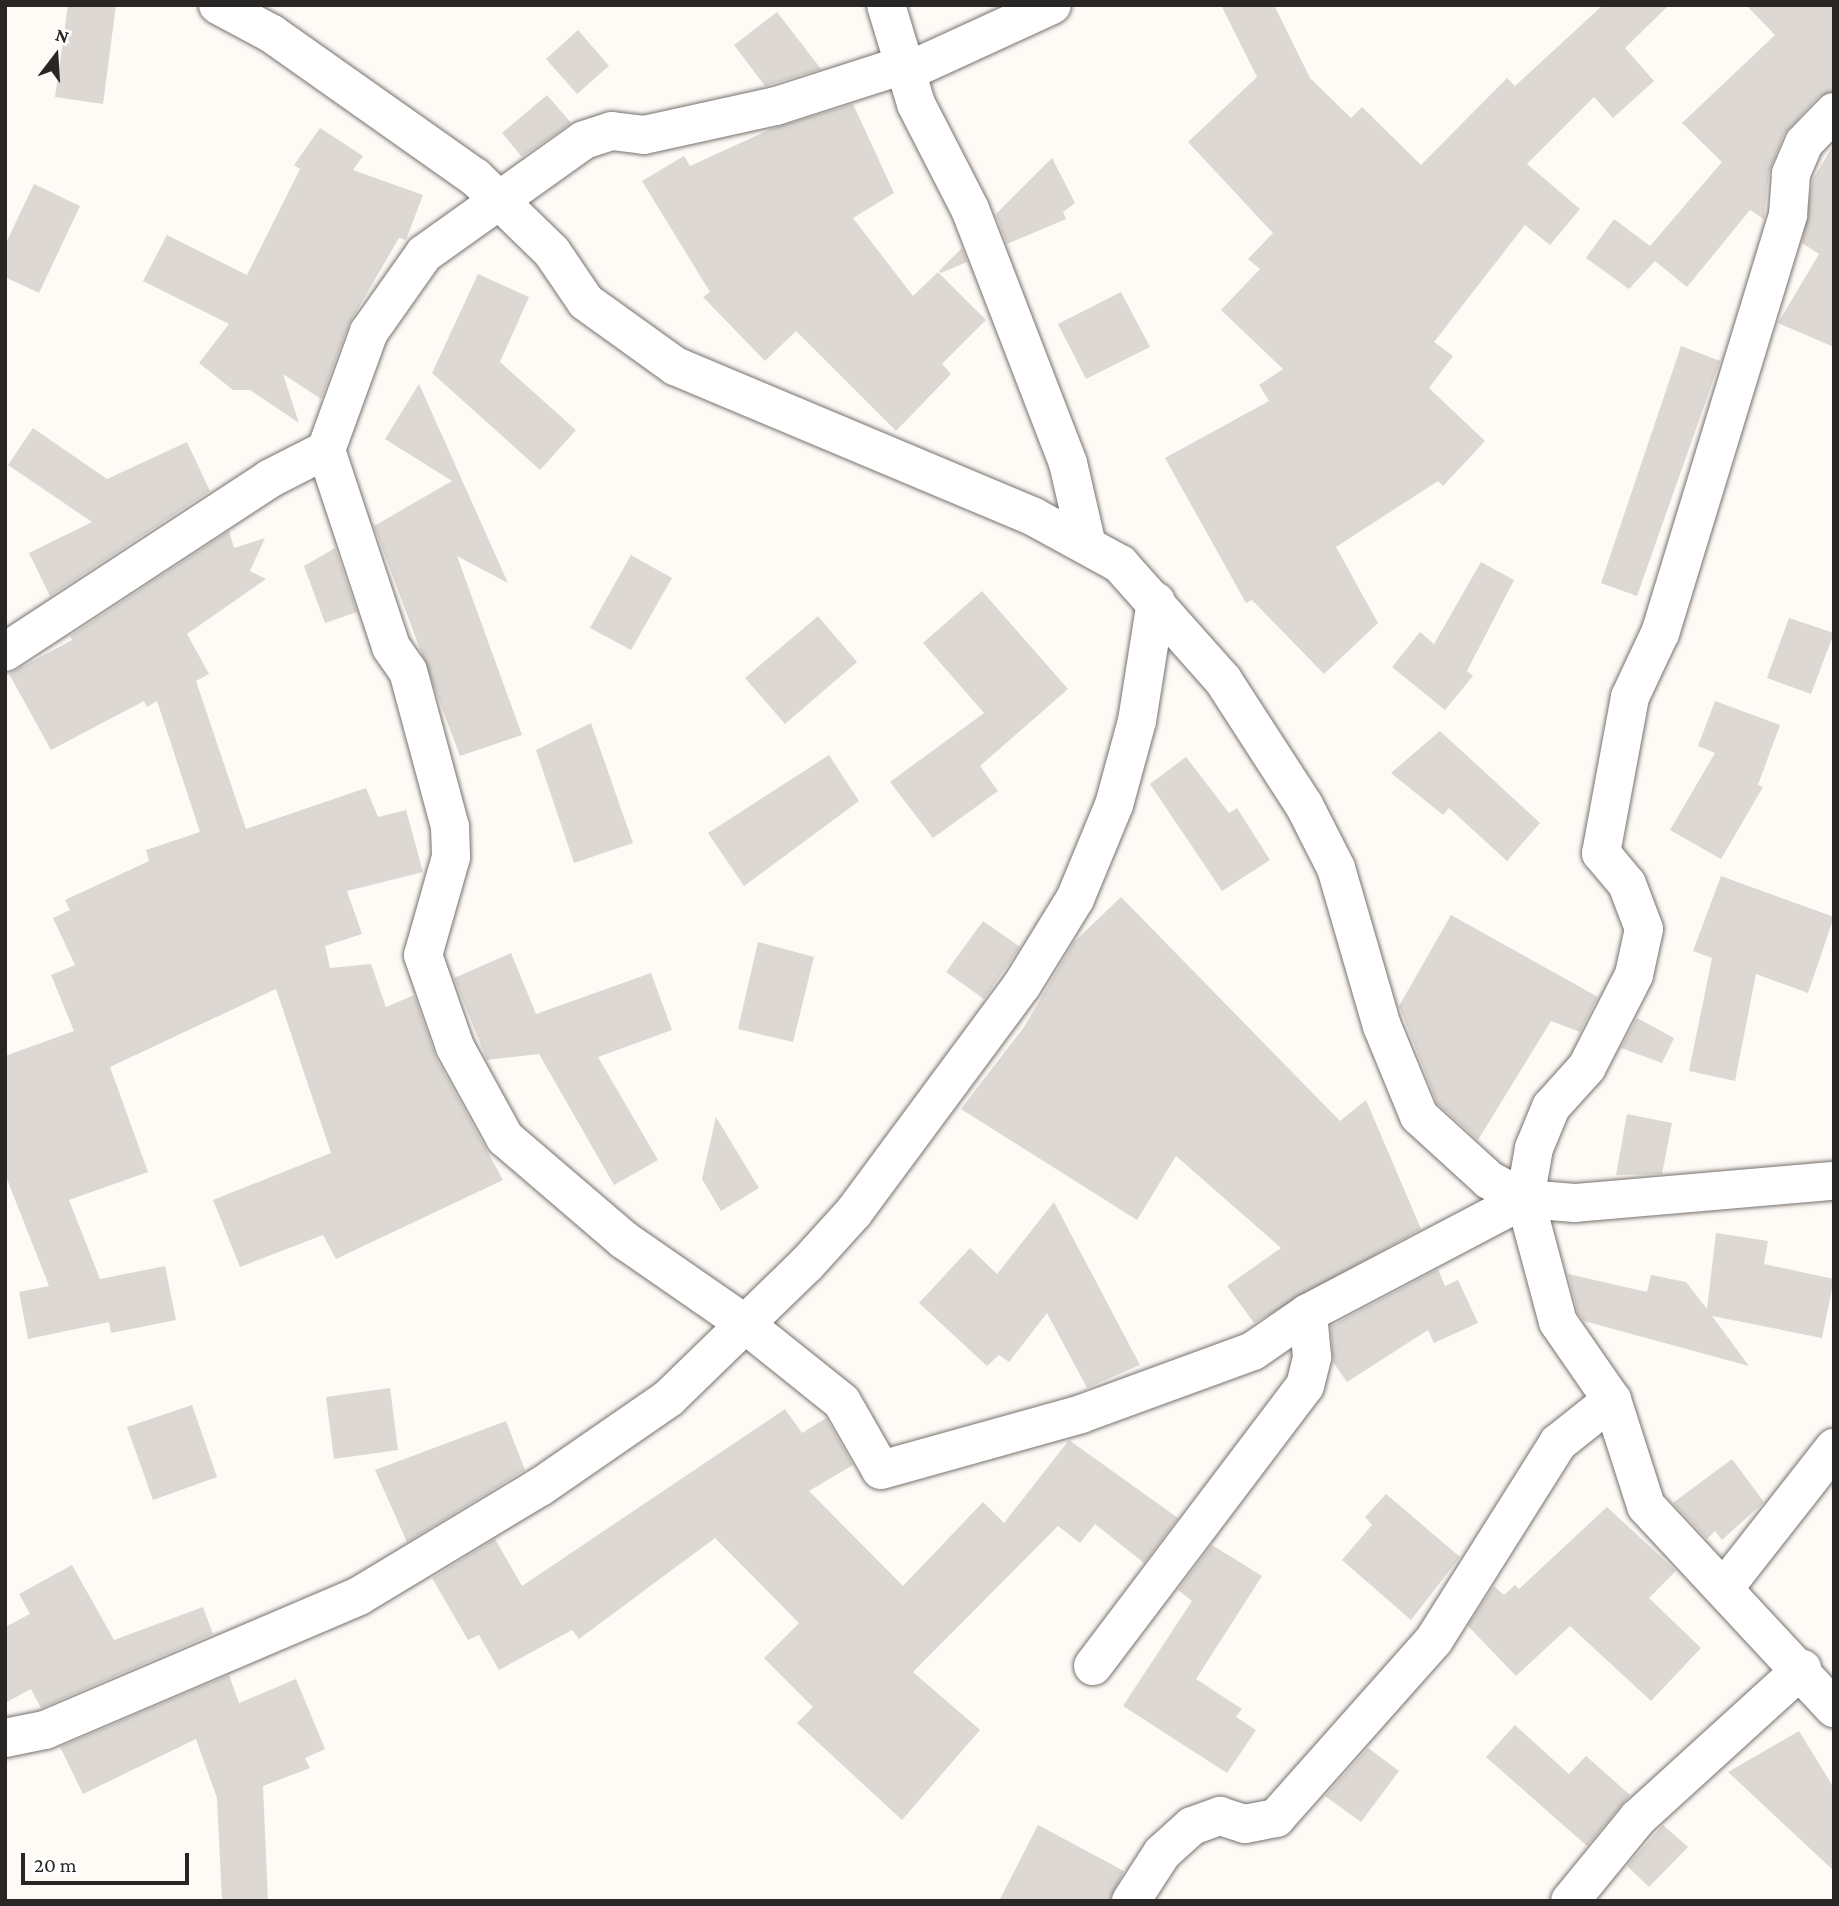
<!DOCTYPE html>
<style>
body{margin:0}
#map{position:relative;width:1839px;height:1906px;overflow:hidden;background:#fefaf6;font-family:"Crimson Pro",serif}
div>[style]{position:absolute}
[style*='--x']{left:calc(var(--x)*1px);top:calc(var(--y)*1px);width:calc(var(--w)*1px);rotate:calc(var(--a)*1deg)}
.building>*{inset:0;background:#ddd8d3}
.roads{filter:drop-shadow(0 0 2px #77726e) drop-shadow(0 0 2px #77726e)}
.minor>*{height:38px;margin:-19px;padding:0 19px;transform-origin:19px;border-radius:19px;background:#fff}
span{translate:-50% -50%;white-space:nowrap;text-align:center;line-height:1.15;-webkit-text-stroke:5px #fff;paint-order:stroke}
.frame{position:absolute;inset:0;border:7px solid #292725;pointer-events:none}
.north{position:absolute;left:21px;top:21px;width:70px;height:70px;-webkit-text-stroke:5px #fff;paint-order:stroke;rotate:17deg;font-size:19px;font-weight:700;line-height:28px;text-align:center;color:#292725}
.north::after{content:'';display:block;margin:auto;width:24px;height:32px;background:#292725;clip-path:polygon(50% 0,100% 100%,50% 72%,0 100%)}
.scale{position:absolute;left:21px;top:1853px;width:168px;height:32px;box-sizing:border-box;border:4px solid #292725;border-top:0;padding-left:9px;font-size:21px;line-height:24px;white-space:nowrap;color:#292725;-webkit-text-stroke:5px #fff;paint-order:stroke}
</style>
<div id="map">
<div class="building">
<i style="clip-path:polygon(68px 5px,116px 5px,103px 104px,55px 97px)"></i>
<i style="clip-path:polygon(1221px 5px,1274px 5px,1310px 78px,1351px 118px,1362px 107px,1421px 165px,1507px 78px,1515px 86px,1603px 5px,1669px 5px,1625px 48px,1654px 81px,1613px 118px,1594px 97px,1527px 164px,1580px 209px,1550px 245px,1525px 225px,1434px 342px,1453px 356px,1429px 388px,1485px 441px,1443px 486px,1438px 481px,1336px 547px,1378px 623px,1324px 674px,1252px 600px,1246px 603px,1165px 458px,1269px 401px,1259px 385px,1283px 369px,1221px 310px,1260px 269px,1248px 259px,1273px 233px,1188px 142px,1257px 77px)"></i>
<i style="clip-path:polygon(1746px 5px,1834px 5px,1834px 91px,1818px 97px,1784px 134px,1769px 172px,1764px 219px,1750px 210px,1687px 287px,1655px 261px,1629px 289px,1586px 258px,1614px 219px,1650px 246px,1722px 162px,1682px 123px,1775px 35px)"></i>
<i style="clip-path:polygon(777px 12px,821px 69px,765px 86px,734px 45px)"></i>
<i style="clip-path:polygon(578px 30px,609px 66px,577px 94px,546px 59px)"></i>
<i style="clip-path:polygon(547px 95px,571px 123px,522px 157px,502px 133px)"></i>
<i style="clip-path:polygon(853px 104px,894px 193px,853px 218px,913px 296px,938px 272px,986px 320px,942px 364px,951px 374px,896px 431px,796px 331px,765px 361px,703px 297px,710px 292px,642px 181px,684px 156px,690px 166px,771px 129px)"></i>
<i style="clip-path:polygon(320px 128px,363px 156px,353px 170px,423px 195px,406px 240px,399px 238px,349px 324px,321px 399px,283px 374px,299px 423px,250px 390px,233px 390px,199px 363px,229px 324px,143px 281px,167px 235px,247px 275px,300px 169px,294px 165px)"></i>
<i style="clip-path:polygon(1834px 144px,1834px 347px,1778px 323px,1819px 254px,1802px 243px,1813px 179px)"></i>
<i style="clip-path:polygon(1052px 158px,1075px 203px,1063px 212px,1066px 219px,1007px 244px,996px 214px)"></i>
<i style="clip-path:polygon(34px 184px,80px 206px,39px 293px,5px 277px,5px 245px)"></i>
<i style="clip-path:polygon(962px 248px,967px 262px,941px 273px,939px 271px)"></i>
<i style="clip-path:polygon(478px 274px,529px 297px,500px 362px,576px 430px,540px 470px,432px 373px)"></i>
<i style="clip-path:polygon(1121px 292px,1150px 347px,1086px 379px,1058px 324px)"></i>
<i style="clip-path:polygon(1681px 346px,1720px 361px,1637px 596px,1601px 583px)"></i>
<i style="clip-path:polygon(419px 384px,508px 583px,457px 556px,522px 735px,460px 756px,374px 526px,452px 481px,385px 439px)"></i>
<i style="clip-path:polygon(33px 428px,107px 479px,187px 442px,210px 491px,50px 596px,29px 553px,92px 522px,8px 465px)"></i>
<i style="clip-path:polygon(229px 531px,234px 548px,265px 538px,250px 571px,266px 579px,187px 634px,209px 674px,196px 681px,246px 829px,366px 788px,378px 817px,406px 810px,423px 872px,347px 891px,362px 934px,325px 946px,330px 968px,371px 964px,386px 1007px,414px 995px,436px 1058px,503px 1180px,336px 1259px,323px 1235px,240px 1267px,213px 1200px,331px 1153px,276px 989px,110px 1067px,148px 1172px,69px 1200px,100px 1279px,165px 1266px,176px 1320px,111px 1333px,109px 1322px,28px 1339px,19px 1292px,49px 1286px,5px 1174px,5px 1056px,74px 1031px,51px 975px,75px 965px,53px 918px,70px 910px,65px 900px,149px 861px,146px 850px,200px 832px,157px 701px,147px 707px,144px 701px,51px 750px,9px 674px,72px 640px,70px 636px)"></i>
<i style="clip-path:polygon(335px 548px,357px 612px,325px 623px,304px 566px)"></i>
<i style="clip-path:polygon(631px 555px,672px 578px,631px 650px,590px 628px)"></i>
<i style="clip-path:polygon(1481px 562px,1514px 580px,1467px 671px,1473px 676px,1445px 710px,1392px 667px,1420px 632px,1434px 644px)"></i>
<i style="clip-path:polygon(982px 591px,1068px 689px,980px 766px,998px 791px,933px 838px,890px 782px,984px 713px,923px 643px)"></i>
<i style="clip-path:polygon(818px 616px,857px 662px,785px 724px,745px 678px)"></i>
<i style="clip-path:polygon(1789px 618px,1834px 633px,1811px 694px,1767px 678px)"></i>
<i style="clip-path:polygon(1715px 701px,1780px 725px,1758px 785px,1763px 787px,1721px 859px,1670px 830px,1715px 753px,1698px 746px)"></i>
<i style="clip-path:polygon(591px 723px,633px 843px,574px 863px,536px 750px)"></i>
<i style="clip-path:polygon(1440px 731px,1540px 823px,1507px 861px,1449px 808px,1443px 815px,1391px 773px)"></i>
<i style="clip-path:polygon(829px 755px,859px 801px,744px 886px,708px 833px)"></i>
<i style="clip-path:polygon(1186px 757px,1229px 813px,1237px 808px,1270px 860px,1222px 891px,1150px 784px)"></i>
<i style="clip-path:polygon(1721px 876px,1834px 917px,1808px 993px,1756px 974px,1735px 1081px,1689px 1071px,1712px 958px,1693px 951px)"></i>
<i style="clip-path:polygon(1121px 897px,1340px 1121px,1366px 1100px,1421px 1229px,1254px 1323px,1227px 1286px,1281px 1248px,1176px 1156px,1137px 1220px,961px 1109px,1024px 1027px,1074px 942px)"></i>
<i style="clip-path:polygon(1451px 915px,1598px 997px,1580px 1032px,1551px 1021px,1478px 1140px,1437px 1103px,1399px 1006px)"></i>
<i style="clip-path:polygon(983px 921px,1020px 947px,984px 999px,946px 972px)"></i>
<i style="clip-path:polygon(758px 942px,814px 957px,793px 1042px,738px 1029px)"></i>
<i style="clip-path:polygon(511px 953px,536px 1014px,651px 973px,672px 1030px,598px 1057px,658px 1160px,614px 1185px,539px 1054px,487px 1060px,454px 978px)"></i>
<i style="clip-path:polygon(1637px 1018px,1674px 1038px,1662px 1063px,1621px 1048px)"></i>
<i style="clip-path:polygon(1627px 1114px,1672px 1123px,1662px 1174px,1616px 1175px)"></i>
<i style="clip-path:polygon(716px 1117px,759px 1188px,721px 1211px,702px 1179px)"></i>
<i style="clip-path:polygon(1054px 1202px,1140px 1365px,1087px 1388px,1047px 1313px,1009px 1362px,999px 1355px,987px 1366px,919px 1303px,970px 1248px,997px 1274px)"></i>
<i style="clip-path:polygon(1716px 1233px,1768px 1241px,1764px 1264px,1834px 1279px,1822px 1338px,1712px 1316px,1749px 1366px,1584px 1321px,1578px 1313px,1568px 1274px,1647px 1292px,1651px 1275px,1686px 1282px,1707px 1309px)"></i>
<i style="clip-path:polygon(1438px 1269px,1445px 1286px,1458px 1280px,1478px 1323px,1434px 1343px,1428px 1330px,1347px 1382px,1333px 1362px,1331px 1326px)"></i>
<i style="clip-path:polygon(390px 1388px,398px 1450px,334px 1459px,326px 1397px)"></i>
<i style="clip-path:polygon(192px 1405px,217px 1477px,153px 1500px,127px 1427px)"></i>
<i style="clip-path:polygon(785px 1409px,802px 1433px,826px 1418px,853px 1465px,809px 1491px,903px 1586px,983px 1502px,1004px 1523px,1069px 1440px,1178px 1518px,1144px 1563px,1095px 1524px,1080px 1543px,1058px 1526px,913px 1672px,980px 1730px,902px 1820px,797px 1723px,813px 1707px,764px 1658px,799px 1623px,715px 1538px,579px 1639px,572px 1630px,499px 1670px,479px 1635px,468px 1640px,432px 1578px,495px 1539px,522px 1586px)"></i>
<i style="clip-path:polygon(506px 1421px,525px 1470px,407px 1542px,375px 1470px)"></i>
<i style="clip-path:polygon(1732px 1459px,1764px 1502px,1722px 1540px,1715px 1531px,1707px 1539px,1673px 1503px)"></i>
<i style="clip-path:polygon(1386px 1494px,1460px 1557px,1411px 1620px,1342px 1560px,1372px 1525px,1365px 1517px)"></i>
<i style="clip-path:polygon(1607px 1507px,1676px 1571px,1649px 1598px,1701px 1648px,1651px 1701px,1570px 1626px,1516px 1676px,1468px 1626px,1494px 1586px,1504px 1595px,1515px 1585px,1519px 1589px)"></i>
<i style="clip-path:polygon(1212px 1545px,1262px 1576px,1196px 1679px,1242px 1709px,1236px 1717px,1256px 1730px,1227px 1773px,1123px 1706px,1192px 1601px,1178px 1590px)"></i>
<i style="clip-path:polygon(72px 1565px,114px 1640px,203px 1607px,213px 1634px,41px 1708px,31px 1689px,5px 1703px,5px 1627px,30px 1614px,19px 1594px)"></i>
<i style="clip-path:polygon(229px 1675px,239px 1703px,296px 1679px,325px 1749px,305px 1758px,310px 1768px,263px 1786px,268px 1901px,222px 1901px,217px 1798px,196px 1739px,83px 1794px,60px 1747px)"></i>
<i style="clip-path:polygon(1515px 1725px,1569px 1774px,1586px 1756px,1630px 1795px,1587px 1846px,1486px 1757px)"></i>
<i style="clip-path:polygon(1799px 1731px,1834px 1788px,1834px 1871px,1728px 1772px)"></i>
<i style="clip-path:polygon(1368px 1748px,1399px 1771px,1361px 1822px,1325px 1796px)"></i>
<i style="clip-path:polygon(1038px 1825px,1124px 1871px,1109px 1901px,999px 1901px)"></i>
<i style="clip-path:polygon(1663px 1825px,1688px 1847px,1649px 1887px,1627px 1866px)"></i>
</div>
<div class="roads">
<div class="minor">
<i style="--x:218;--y:5;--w:61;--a:28.2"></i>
<i style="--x:272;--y:34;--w:248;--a:35.2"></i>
<i style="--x:475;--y:177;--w:107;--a:44.2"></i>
<i style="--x:552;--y:252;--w:60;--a:55.8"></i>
<i style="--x:586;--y:302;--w:110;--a:35.7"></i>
<i style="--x:675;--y:366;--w:389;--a:22.8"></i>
<i style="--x:1034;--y:517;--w:98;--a:28.7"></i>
<i style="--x:1120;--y:564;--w:155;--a:48.4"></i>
<i style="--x:1223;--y:680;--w:149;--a:57.1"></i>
<i style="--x:1304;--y:805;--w:71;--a:63.1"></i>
<i style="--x:1336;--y:868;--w:165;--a:73.8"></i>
<i style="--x:1382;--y:1026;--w:97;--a:67.7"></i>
<i style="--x:1419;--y:1116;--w:95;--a:42.4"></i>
<i style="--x:1489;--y:1180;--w:41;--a:27.8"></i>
<i style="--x:1525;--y:1199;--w:50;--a:4.6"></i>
<i style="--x:1575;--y:1203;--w:260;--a:-4.9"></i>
<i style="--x:886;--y:5;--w:103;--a:73.1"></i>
<i style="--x:916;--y:104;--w:118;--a:62.8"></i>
<i style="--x:970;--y:209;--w:272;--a:68.9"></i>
<i style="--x:1068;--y:463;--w:80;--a:77"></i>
<i style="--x:1834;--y:112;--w:43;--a:134.1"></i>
<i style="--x:1804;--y:143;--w:34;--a:113"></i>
<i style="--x:1791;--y:174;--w:41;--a:94.2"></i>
<i style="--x:1788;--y:215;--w:437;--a:107"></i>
<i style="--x:1660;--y:633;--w:71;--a:115.1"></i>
<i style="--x:1630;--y:697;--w:159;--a:100.5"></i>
<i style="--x:1601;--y:853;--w:40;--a:50"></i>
<i style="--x:1627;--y:884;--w:48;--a:69.3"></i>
<i style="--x:1644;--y:929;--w:47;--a:102.3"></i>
<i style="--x:1634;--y:975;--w:103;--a:117.1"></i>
<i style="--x:1587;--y:1067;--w:54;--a:132"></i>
<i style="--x:1551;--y:1107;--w:44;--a:112.5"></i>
<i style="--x:1534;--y:1148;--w:52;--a:100"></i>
<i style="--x:1525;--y:1199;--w:127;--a:75"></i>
<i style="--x:1558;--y:1322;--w:95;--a:55.3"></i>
<i style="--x:1612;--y:1400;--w:111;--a:72.2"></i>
<i style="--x:1646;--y:1506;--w:276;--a:47.1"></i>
<i style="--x:326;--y:450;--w:207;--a:71.7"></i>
<i style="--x:391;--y:647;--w:29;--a:55"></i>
<i style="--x:408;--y:671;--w:162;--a:74.9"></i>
<i style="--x:450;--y:827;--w:30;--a:88"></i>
<i style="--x:451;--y:857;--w:102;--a:105.9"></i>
<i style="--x:423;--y:955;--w:97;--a:70.8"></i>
<i style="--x:455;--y:1047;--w:104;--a:61.2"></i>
<i style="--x:505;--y:1138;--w:157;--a:40.6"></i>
<i style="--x:624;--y:1240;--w:142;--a:34.7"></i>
<i style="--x:741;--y:1321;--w:129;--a:38.7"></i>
<i style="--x:842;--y:1402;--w:78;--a:60.2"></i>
<i style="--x:881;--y:1470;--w:208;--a:-15.6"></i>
<i style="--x:1081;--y:1414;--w:183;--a:-20.1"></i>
<i style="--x:1253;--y:1351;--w:67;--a:-34.6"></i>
<i style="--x:1308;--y:1313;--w:245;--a:-27.7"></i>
<i style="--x:5;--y:652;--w:316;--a:-33.2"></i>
<i style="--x:269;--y:479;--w:64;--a:-27"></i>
<i style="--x:326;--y:450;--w:126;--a:-70"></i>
<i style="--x:369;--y:332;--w:95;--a:-54.8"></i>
<i style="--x:424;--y:254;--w:196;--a:-35.5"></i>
<i style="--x:584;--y:140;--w:29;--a:-18"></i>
<i style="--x:612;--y:131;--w:32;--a:7"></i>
<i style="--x:644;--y:135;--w:135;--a:-12.4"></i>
<i style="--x:776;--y:106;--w:121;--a:-17.8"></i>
<i style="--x:891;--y:69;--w:17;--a:7"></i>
<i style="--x:908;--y:71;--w:158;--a:-24.6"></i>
<i style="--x:1725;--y:1587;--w:177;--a:-51.9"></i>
<i style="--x:1093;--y:1666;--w:351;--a:-52.9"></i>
<i style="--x:1305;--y:1386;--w:30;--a:-76"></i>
<i style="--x:1312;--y:1357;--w:44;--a:-95.2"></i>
<i style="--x:5;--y:1738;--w:41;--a:-11.3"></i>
<i style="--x:45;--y:1730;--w:341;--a:-23.1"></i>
<i style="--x:359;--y:1596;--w:211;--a:-31.1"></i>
<i style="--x:540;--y:1487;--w:157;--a:-34.6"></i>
<i style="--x:669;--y:1398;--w:192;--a:-44.2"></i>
<i style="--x:807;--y:1264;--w:70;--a:-47.9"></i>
<i style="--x:854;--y:1212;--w:282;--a:-53.5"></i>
<i style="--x:1022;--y:985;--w:101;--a:-58.4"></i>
<i style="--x:1075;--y:899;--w:102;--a:-67.5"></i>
<i style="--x:1114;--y:805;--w:87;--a:-74.7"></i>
<i style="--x:1137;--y:721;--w:121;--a:-81"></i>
<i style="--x:1131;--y:1901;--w:57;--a:-57.1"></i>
<i style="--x:1162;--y:1853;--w:40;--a:-42"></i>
<i style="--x:1192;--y:1826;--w:30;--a:-20"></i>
<i style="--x:1220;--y:1816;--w:26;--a:18"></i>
<i style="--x:1245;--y:1824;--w:32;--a:-11"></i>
<i style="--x:1276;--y:1818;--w:238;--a:-48.4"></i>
<i style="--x:1434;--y:1640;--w:233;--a:-57.8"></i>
<i style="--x:1558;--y:1443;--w:69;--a:-38.5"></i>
<i style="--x:1570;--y:1901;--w:107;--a:-50.7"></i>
<i style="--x:1638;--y:1818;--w:222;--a:-42.3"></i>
</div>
</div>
<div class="frame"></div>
<div class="north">N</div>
<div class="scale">20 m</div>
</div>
